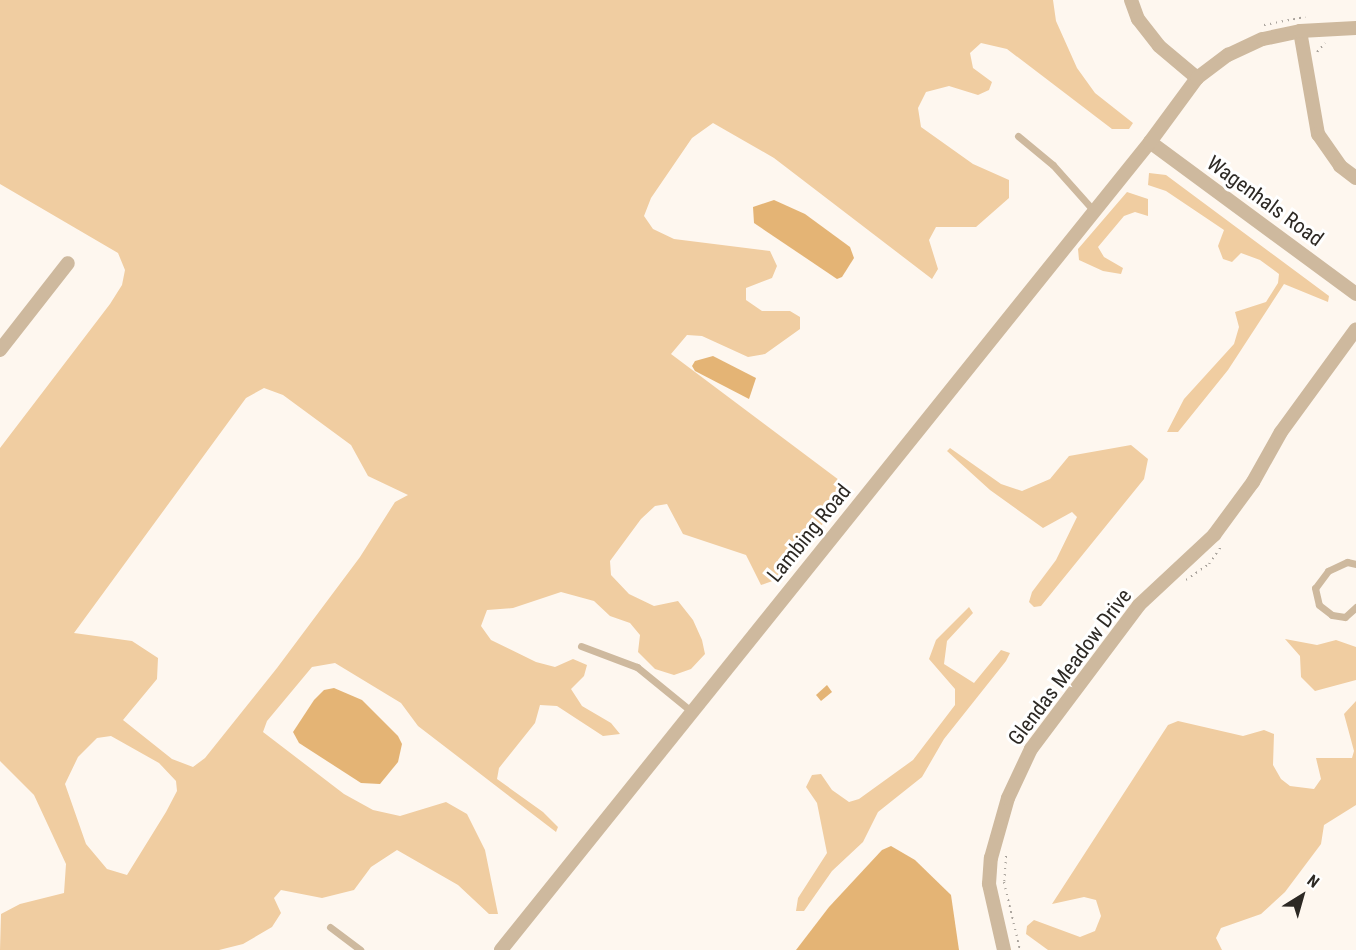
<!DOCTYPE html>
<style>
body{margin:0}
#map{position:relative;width:1356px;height:950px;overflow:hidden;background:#fef7ef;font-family:"Roboto Condensed",sans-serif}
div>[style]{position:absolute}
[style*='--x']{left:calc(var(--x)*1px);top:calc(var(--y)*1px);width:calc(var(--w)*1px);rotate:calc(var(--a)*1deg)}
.green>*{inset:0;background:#f0cda1}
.water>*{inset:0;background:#e4b475}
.path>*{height:2px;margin-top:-1px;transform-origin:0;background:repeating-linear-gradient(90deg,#a9a39c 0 1.5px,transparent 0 6px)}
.service>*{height:7px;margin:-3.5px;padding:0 3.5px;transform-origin:3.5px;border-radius:3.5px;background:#ceb99e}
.minor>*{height:14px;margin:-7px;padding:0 7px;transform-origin:7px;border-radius:7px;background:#ceb99e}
span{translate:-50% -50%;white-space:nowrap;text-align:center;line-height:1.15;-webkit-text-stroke:6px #fff;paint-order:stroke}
.street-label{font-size:21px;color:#2d2924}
.north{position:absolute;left:1272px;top:866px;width:60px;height:60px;-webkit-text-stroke:4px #fff;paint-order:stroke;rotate:37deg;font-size:16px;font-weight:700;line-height:24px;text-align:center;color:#2d2924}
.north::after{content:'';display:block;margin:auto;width:21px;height:27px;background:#2d2924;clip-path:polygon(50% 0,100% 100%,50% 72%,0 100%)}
</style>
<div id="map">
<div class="green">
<i style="clip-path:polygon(evenodd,0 0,1053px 0,1056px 21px,1077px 68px,1095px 93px,1133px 123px,1129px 129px,1112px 129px,1007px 49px,981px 43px,970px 53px,973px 68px,992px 82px,989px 90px,978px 95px,949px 86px,926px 92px,918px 108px,921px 127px,973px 164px,1009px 180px,1009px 198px,976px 227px,936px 227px,929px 240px,938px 269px,932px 279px,774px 158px,713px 123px,692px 138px,651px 198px,644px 216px,653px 229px,674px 239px,770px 251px,777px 266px,772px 278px,746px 288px,746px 300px,762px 311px,790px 311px,800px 317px,800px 329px,765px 354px,748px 357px,702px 336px,687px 335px,671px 354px,851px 489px,778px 579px,761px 585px,746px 555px,683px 534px,667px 504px,655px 506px,641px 519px,610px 561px,611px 575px,629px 594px,654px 606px,678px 601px,693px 620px,702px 640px,705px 654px,691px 669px,674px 675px,655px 669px,638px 652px,640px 635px,630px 623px,610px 616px,594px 601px,561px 592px,513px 608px,487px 610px,481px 626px,491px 640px,536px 662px,555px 667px,573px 659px,587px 665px,584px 676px,571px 689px,582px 706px,611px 723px,620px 734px,603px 736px,557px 706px,540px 705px,535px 723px,499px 768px,497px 779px,543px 812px,558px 827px,556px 832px,418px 726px,401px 703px,335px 663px,312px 667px,267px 721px,263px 732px,344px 794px,373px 810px,400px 816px,446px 802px,467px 814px,485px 850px,498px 914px,489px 914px,458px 885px,397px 850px,371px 867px,354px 890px,322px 898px,281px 890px,274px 898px,281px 913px,272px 927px,243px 944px,219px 950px,0 950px,1px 914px,20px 904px,64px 893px,66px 864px,34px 795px,0 761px,0 448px,110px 304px,122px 285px,125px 270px,118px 253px,0 184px,0 0,264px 388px,283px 395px,351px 445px,368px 476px,408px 495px,395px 502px,360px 557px,277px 668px,205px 758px,193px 767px,172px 759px,123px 720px,157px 679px,158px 658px,132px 641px,74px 633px,246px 398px,264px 388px,0 0,111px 736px,159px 763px,176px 781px,177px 791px,166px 812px,127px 875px,107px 869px,86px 844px,65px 784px,78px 757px,97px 738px,111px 736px)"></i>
<i style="clip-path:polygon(1149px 173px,1166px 175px,1329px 296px,1328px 302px,1284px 284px,1228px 370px,1178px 432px,1167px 432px,1184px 399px,1234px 344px,1239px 327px,1235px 312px,1266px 302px,1278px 283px,1279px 274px,1260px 260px,1241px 253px,1232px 262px,1223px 259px,1218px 246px,1224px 230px,1166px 191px,1148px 185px)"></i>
<i style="clip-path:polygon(1127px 192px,1148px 199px,1148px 216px,1135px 212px,1124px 216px,1098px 247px,1104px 257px,1123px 268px,1121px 274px,1103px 271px,1079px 260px,1078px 249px)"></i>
<i style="clip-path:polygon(1131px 445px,1148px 459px,1144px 479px,1041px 606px,1034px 607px,1029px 602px,1032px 592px,1056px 560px,1077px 517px,1072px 512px,1043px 528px,990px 490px,947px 451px,950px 448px,1001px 484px,1022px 491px,1050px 479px,1069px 456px)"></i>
<i style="clip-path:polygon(969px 607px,973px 613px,947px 641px,944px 664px,974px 683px,1001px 650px,1010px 653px,1006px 661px,944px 739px,922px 777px,878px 812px,863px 842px,832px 871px,804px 911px,796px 911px,798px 898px,827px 853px,817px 803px,806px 787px,812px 775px,821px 774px,832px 790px,849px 802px,859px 799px,913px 760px,955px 705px,955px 689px,929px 659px,936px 640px)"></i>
<i style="clip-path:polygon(1285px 639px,1317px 645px,1336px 640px,1356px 647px,1356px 680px,1315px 691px,1301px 677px,1300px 656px)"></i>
<i style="clip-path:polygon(1356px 701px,1356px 805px,1324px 825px,1321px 844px,1285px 892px,1261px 914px,1221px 928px,1216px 938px,1222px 950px,1048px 950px,1026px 934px,1027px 926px,1034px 920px,1080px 937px,1095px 931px,1101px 916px,1096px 900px,1084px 897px,1052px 904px,1168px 725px,1178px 721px,1243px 736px,1264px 730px,1274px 734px,1273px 765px,1281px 779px,1290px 786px,1314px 789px,1321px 779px,1316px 758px,1352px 758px,1354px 751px,1344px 714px)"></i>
</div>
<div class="water">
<i style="clip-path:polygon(774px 200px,805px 214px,850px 247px,854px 258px,842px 277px,837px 279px,754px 223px,753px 207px)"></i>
<i style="clip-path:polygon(713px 356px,756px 378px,749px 399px,695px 371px,692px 366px,695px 361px)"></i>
<i style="clip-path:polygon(827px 685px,832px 692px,821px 701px,816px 695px)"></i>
<i style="clip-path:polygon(334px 688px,362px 700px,398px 736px,402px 744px,398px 762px,380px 784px,361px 783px,299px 743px,293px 732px,314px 700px,324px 690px)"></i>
<i style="clip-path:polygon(891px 846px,915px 860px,951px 895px,959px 950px,796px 950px,829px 907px,882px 850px)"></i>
</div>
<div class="path">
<i style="--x:1264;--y:25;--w:42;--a:-11"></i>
<i style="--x:1317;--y:52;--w:12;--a:-48"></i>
<i style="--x:1186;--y:580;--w:28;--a:-35"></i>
<i style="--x:1209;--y:564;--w:21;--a:-55"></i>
<i style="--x:1006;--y:856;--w:26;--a:94"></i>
<i style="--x:1004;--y:882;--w:70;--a:76.8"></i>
</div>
<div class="service">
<i style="--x:1018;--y:136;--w:45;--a:39.6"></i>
<i style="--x:1053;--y:165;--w:62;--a:48.3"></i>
<i style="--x:1356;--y:564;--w:9;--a:-167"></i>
<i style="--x:1347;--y:562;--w:21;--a:155"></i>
<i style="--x:1328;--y:571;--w:21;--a:127"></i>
<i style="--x:1315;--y:588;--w:17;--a:77"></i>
<i style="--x:1319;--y:605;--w:16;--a:38"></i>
<i style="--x:1332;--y:615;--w:13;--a:9"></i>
<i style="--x:1345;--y:617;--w:15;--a:-42"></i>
<i style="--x:581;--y:646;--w:60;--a:20.6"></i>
<i style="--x:637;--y:667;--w:70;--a:39.2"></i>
<i style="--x:330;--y:927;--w:38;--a:37"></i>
</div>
<div class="minor">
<i style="--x:1131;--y:0;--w:20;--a:70"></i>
<i style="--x:1138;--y:19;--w:34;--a:52"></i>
<i style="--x:1159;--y:46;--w:50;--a:40.1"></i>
<i style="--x:1300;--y:31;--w:105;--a:80.1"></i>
<i style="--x:1318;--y:134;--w:39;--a:55"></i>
<i style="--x:1340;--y:166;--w:20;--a:37"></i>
<i style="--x:1150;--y:142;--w:256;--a:36.4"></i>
<i style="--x:0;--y:350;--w:110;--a:-52"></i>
<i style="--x:501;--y:950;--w:1036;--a:-51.23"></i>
<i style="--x:1150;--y:142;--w:79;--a:-53.7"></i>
<i style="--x:1197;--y:78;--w:39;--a:-37"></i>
<i style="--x:1228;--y:55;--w:38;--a:-25"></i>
<i style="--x:1263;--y:39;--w:38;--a:-12"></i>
<i style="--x:1300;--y:31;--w:56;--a:-3.1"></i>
<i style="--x:1004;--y:950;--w:68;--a:-102.8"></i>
<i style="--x:989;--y:884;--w:26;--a:-86"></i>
<i style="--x:991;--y:858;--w:62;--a:-74.2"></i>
<i style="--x:1008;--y:798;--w:54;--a:-64.9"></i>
<i style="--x:1031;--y:749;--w:180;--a:-53.1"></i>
<i style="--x:1139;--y:605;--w:103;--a:-43"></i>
<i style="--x:1214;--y:535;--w:66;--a:-53.7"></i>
<i style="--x:1253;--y:482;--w:57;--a:-60.8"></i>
<i style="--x:1281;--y:432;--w:127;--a:-53.9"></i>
</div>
<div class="street-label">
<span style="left:1265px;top:201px;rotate:36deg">Wagenhals Road</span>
<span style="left:809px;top:533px;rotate:-51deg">Lambing Road</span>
<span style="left:1070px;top:667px;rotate:-53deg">Glendas Meadow Drive</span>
</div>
<div class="north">N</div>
</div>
